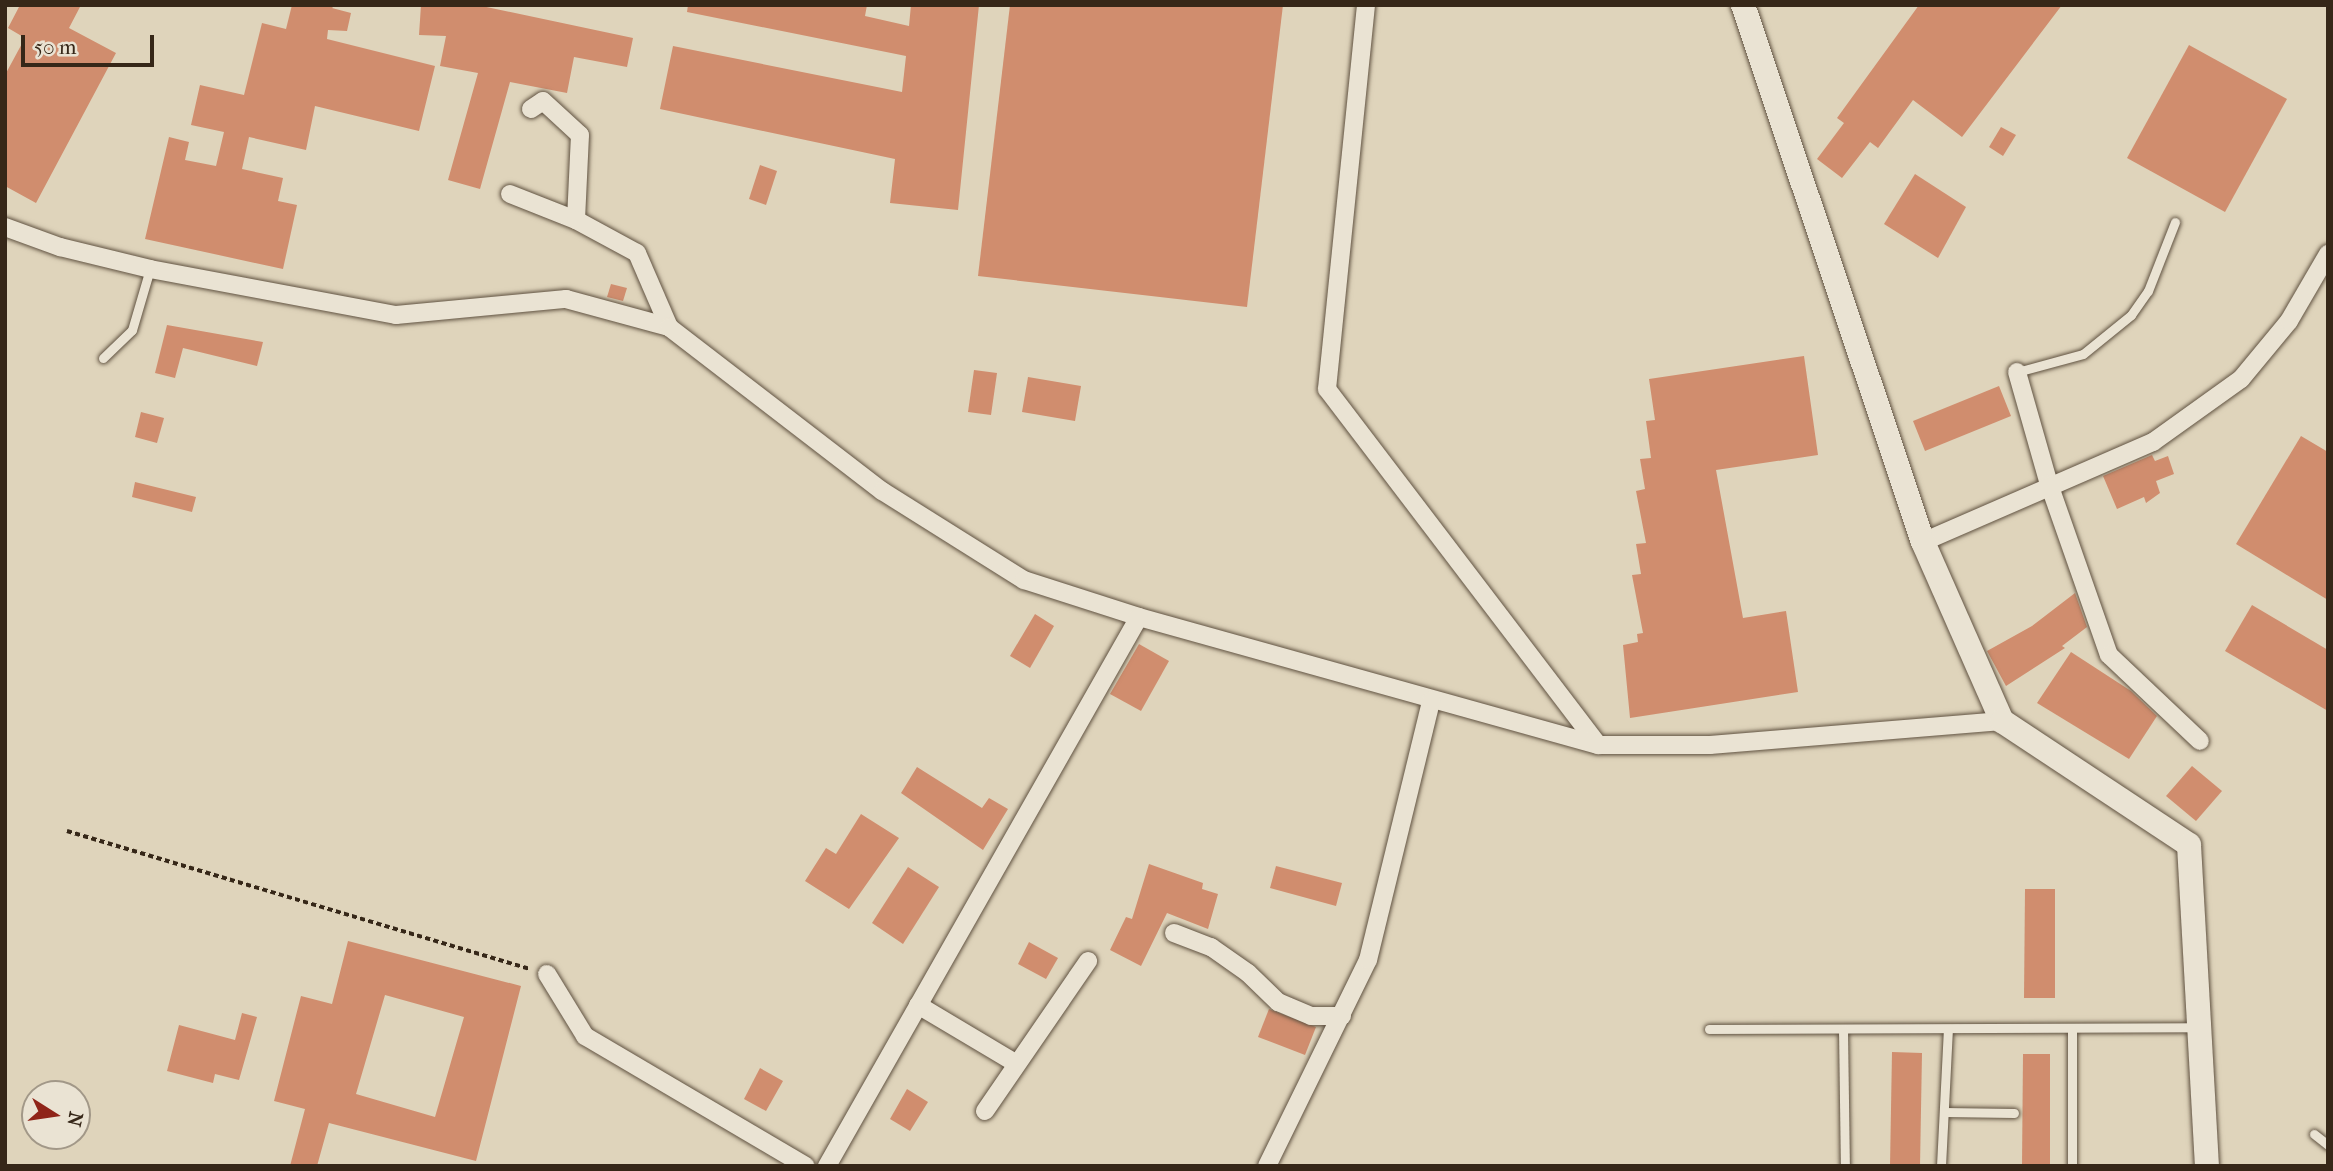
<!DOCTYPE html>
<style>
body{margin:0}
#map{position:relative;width:2333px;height:1171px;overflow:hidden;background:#dfd4bb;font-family:"IM FELL French Canon",serif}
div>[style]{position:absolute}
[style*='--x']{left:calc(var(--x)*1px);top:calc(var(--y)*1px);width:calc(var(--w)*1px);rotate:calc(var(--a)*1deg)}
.building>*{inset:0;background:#d08d6e}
.path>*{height:3.5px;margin-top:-1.75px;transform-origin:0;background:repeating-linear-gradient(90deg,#362718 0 5px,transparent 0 8.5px)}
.roads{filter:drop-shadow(0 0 2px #605241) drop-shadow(0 0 2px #605241)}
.service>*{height:9px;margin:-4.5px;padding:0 4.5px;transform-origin:4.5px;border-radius:4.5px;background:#eae3d3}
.minor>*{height:18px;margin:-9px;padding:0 9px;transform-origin:9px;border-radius:9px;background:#eae3d3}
.secondary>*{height:24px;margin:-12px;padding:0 12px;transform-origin:12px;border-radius:12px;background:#eae3d3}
span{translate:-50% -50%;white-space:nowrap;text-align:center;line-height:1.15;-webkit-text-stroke:6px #eae3d3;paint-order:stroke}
.frame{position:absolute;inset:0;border:7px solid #362718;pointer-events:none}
.north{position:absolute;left:21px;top:1080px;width:70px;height:70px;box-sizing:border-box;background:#eae3d3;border:2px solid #a29888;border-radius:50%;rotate:102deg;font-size:19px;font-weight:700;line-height:28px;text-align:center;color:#362718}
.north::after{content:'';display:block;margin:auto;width:24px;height:32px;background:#8f2418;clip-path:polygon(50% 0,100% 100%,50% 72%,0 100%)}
.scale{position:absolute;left:21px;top:35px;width:133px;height:32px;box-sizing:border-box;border:4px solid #362718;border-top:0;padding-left:9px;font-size:21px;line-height:24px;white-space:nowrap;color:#362718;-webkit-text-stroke:5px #eae3d3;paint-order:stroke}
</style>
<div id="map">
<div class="building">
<i style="clip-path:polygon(20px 5px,81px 5px,69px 28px,116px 53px,36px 203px,5px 186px,5px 75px,25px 38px,8px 28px)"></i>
<i style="clip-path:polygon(292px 5px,335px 5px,332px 8px,351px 13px,347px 31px,328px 30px,327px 39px,435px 66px,419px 131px,315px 106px,306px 150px,249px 137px,242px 169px,283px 178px,278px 201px,297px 205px,283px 269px,145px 239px,169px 137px,189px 142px,185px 160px,216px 166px,224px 132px,191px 125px,200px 85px,244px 95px,262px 23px,286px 29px)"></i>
<i style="clip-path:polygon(421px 5px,477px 5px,633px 38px,627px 67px,574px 57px,567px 93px,510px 82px,480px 189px,448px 180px,478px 73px,440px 66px,446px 36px,419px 35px)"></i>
<i style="clip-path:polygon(688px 5px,867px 5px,865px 16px,909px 26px,911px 5px,979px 5px,958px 210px,890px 203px,895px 159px,660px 109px,673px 46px,902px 92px,906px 56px,687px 12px)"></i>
<i style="clip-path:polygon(1010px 5px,1283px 5px,1247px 307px,978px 276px)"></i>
<i style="clip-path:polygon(1919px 5px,2062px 5px,1962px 137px,1913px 100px,1878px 148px,1870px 142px,1842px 178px,1817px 159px,1844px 123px,1837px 118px)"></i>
<i style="clip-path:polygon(2189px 45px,2287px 99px,2225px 212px,2127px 158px)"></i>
<i style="clip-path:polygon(2001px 127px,2016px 135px,2003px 156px,1989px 147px)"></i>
<i style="clip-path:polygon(760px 165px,777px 171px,766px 205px,749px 199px)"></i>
<i style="clip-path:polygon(1915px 174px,1966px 207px,1938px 258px,1884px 224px)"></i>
<i style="clip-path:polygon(611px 284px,627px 288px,623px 301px,607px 297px)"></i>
<i style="clip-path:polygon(167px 325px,263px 342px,257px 366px,183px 348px,175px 378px,155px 373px)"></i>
<i style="clip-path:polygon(1804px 356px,1818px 455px,1716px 470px,1743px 618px,1786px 611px,1798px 692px,1630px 718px,1623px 645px,1638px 642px,1637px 634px,1643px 633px,1632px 575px,1641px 574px,1636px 544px,1646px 543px,1636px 491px,1645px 489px,1640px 459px,1651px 458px,1646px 421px,1655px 420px,1649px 379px)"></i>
<i style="clip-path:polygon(974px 370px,997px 373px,991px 415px,968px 412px)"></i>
<i style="clip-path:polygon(1028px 377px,1081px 386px,1075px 421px,1022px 412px)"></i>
<i style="clip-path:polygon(1999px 386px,2011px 416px,1925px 451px,1913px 421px)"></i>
<i style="clip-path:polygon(141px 412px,164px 418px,157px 443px,135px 437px)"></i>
<i style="clip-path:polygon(2301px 436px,2328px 452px,2328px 600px,2236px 544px)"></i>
<i style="clip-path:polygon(2152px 455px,2155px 461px,2168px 456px,2174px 474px,2156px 481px,2160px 493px,2146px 503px,2144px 497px,2117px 509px,2103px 476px)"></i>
<i style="clip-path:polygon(135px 482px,196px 497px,192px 512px,132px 497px)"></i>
<i style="clip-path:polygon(2075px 593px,2087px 627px,2062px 646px,2065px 648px,2006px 686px,1987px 651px,2032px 626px)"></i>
<i style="clip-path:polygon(2252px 605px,2328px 650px,2328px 711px,2225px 651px)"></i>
<i style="clip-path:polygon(1035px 614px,1054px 626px,1030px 668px,1010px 656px)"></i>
<i style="clip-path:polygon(1139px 644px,1169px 661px,1141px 711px,1110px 694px)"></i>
<i style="clip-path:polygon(2071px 652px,2131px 691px,2157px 716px,2129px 759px,2037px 703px)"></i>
<i style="clip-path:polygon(2192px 766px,2222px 791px,2196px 821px,2166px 796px)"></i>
<i style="clip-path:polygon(917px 767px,982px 808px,989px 798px,1008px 809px,983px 850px,901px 793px)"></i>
<i style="clip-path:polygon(861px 814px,899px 838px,849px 909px,805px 881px,826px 848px,836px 854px)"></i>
<i style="clip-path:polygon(1149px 864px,1203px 883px,1202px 889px,1218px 894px,1208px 929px,1167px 913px,1141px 966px,1110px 950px,1126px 917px,1132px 919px)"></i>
<i style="clip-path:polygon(1276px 866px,1342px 883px,1336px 906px,1270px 888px)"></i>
<i style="clip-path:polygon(908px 867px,939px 887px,903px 944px,872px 923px)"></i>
<i style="clip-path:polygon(2025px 889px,2055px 889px,2055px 998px,2024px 998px)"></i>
<i style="clip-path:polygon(evenodd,348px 941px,521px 986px,476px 1161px,329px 1123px,317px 1166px,290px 1166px,305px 1109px,274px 1101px,301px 996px,332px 1004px,348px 941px,385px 995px,464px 1017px,435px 1117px,356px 1094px,385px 995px)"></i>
<i style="clip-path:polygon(1029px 942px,1058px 958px,1046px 979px,1018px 964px)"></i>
<i style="clip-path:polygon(1269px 1009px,1316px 1027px,1305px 1055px,1258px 1037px)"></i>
<i style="clip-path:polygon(242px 1013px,257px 1017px,239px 1080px,215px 1074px,213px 1083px,167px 1071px,179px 1025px,235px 1040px)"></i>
<i style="clip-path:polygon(1892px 1052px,1922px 1053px,1920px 1166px,1890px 1166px)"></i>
<i style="clip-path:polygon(2023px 1054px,2050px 1054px,2050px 1166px,2022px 1166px)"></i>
<i style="clip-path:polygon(760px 1068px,783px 1081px,766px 1111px,744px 1099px)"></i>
<i style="clip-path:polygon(907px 1089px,928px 1102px,910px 1131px,890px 1119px)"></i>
</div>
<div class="path">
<i style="--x:67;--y:831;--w:484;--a:16.6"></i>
</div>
<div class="roads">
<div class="service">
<i style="--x:103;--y:358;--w:40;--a:-44"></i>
<i style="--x:132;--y:330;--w:64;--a:-73.6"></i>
<i style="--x:2017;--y:372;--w:68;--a:-15.3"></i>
<i style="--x:2083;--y:354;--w:62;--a:-39.1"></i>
<i style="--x:2131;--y:315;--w:29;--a:-55"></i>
<i style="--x:2148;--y:291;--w:74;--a:-68.6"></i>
<i style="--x:1709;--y:1029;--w:487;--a:-0.2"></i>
<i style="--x:1843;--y:1029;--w:137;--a:89.2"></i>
<i style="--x:1944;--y:1112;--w:70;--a:0.8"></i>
<i style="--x:2314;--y:1134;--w:18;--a:38"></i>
<i style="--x:1941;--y:1166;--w:137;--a:-87.1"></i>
<i style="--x:2072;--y:1166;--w:137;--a:-90"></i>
</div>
<div class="minor">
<i style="--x:1366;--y:5;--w:386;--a:95.8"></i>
<i style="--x:1327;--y:389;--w:447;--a:52.7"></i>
<i style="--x:531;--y:109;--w:14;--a:-34"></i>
<i style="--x:543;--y:101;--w:50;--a:42.6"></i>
<i style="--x:580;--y:135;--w:85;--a:92.7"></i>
<i style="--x:510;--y:194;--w:71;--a:21.5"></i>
<i style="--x:576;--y:220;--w:69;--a:28.4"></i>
<i style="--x:637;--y:253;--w:81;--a:66.6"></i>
<i style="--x:5;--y:227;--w:59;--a:20"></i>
<i style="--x:60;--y:247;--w:93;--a:13.7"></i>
<i style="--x:150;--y:269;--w:250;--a:10.6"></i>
<i style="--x:396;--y:315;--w:171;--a:-5.4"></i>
<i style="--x:566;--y:299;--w:107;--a:15.2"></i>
<i style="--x:669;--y:327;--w:269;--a:37.6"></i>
<i style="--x:882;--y:491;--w:168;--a:32.1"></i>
<i style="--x:1024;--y:580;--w:121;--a:17.8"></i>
<i style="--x:1139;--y:617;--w:477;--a:15.6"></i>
<i style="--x:1598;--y:745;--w:112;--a:0"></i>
<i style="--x:1710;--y:745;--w:293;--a:-4.7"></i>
<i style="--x:2017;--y:372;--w:116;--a:74.1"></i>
<i style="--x:2049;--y:484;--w:181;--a:70.7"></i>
<i style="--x:2109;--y:655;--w:125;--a:43.4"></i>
<i style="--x:1923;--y:542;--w:251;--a:-23.5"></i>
<i style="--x:2153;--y:442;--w:108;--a:-35.6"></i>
<i style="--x:2241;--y:379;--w:75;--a:-50.4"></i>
<i style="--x:2289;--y:321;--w:78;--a:-59.8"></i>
<i style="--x:1174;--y:933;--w:40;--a:21"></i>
<i style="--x:1211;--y:947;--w:45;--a:35.1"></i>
<i style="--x:1248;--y:973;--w:42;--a:44"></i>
<i style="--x:1278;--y:1002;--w:36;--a:23"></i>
<i style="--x:1311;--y:1016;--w:31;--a:0"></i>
<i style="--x:547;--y:974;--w:73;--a:58.5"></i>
<i style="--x:585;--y:1036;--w:256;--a:30.5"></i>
<i style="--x:918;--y:1005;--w:115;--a:30.8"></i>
<i style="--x:985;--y:1111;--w:182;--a:-55.5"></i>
<i style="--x:827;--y:1166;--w:631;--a:-60.39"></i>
<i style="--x:1267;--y:1166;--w:229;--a:-63.9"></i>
<i style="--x:1368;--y:960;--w:267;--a:-76.3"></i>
</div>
<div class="secondary">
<i style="--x:1743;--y:5;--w:566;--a:71.47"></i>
<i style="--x:1923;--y:542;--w:196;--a:66.2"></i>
<i style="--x:2002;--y:721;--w:224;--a:33.5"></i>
<i style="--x:2189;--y:845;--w:322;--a:86.8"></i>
</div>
</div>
<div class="frame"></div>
<div class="north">N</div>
<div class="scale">50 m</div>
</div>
